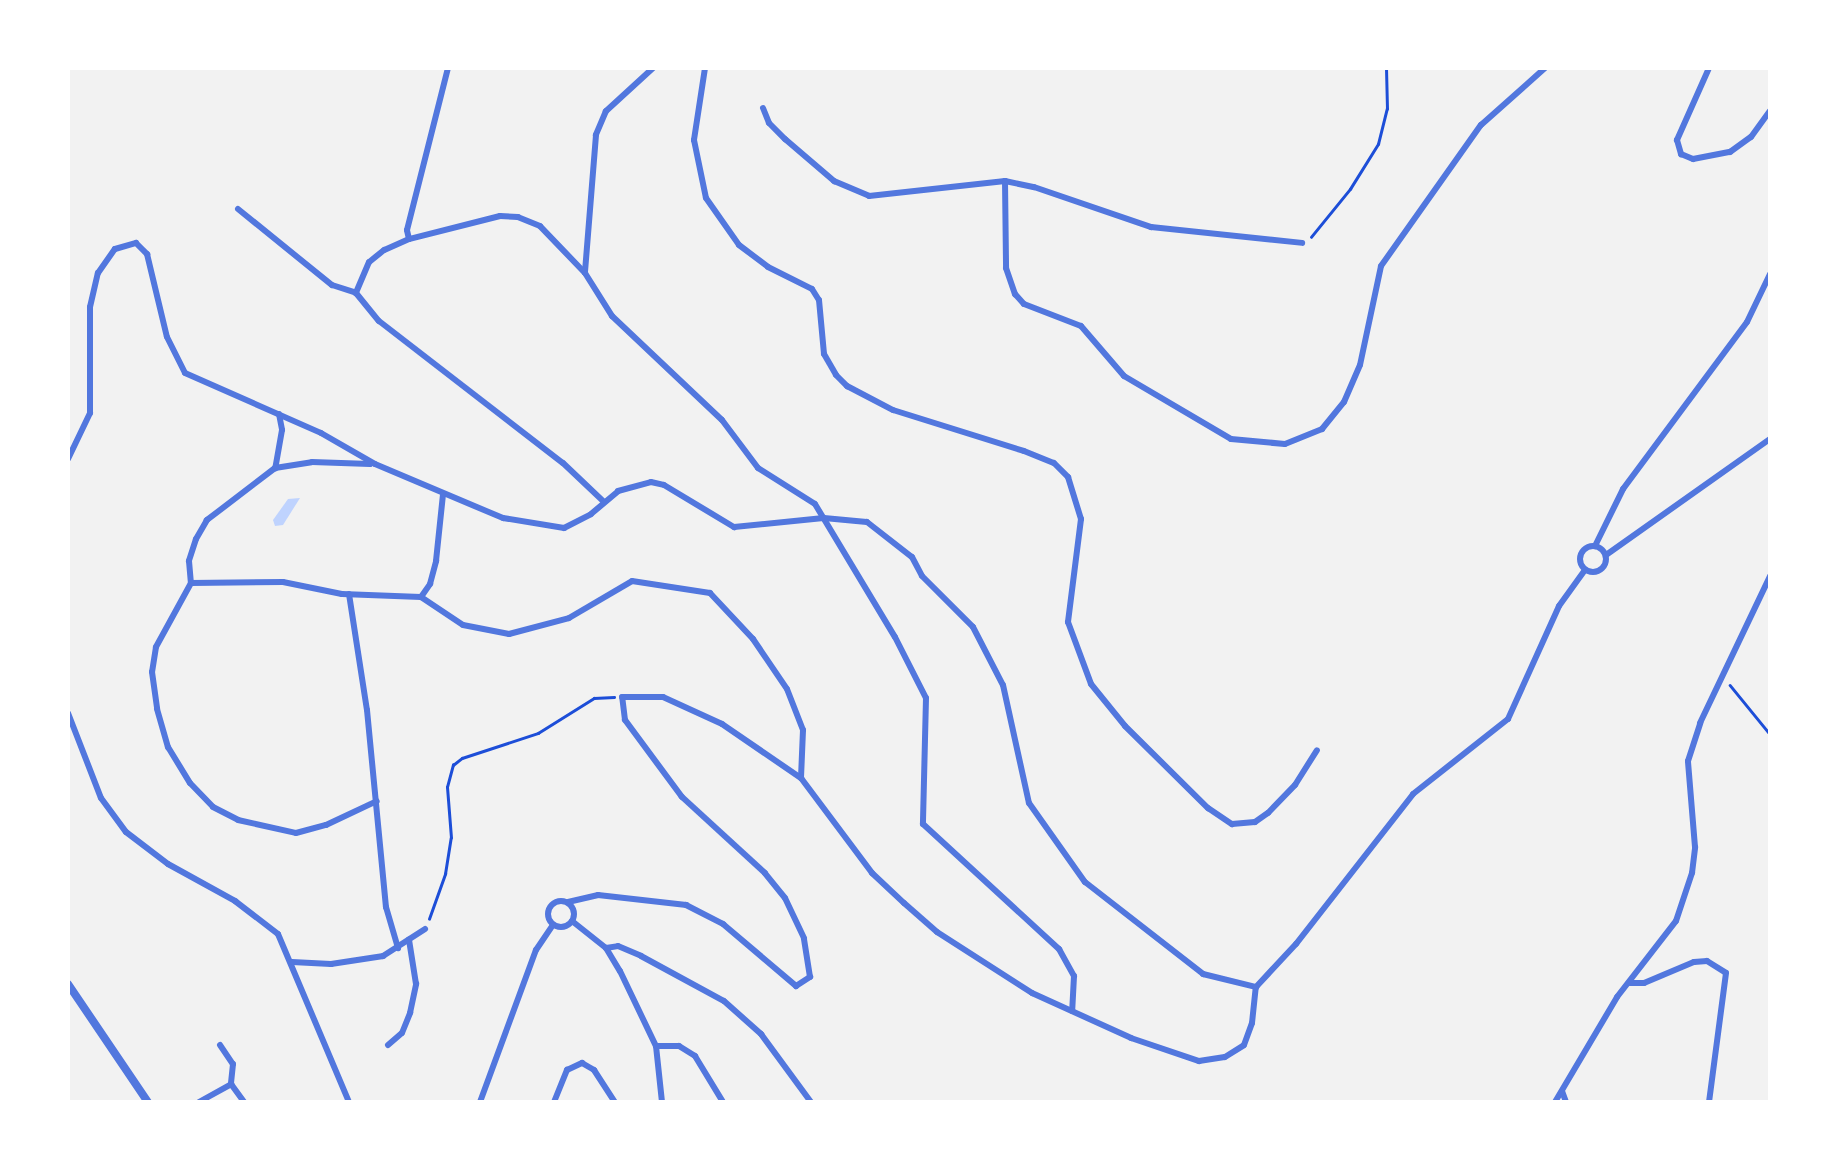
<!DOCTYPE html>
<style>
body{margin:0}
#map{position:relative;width:1838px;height:1170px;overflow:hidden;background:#f2f2f2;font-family:"Golos Text",sans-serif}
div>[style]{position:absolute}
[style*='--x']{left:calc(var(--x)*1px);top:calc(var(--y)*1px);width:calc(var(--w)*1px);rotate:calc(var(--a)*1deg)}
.water>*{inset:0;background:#bfd3fe}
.path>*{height:2.5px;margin:-1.25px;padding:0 1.25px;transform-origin:1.25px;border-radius:1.25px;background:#1d4ed8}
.minor>*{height:6px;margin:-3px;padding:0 3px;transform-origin:3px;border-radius:3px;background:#5277de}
.minor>.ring{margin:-3px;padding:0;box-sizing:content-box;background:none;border:6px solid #5277de;border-radius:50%}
.tertiary>*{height:8px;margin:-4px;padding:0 4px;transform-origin:4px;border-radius:4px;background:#5277de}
span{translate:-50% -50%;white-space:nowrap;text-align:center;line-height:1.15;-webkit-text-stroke:7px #fff;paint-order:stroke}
.frame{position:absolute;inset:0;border:70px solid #fff;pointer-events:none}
</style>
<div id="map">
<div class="water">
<i style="clip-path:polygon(300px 498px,283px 525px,275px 526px,273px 520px,288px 499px)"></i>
</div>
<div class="path">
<i style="--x:1311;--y:237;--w:62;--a:-50.9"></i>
<i style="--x:1350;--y:189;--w:53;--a:-58.1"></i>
<i style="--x:1378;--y:144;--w:36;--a:-76"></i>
<i style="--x:1387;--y:109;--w:41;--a:-91.4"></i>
<i style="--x:1730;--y:685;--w:63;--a:50.8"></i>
<i style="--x:429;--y:919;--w:48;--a:-70.4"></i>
<i style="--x:445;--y:874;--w:36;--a:-81"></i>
<i style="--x:451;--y:838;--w:51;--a:-94.5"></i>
<i style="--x:447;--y:787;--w:23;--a:-75"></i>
<i style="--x:453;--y:765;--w:11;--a:-38"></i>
<i style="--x:462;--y:758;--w:80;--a:-18.2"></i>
<i style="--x:538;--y:733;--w:66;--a:-32"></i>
<i style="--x:594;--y:698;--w:20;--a:-3"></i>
</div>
<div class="minor">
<i style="--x:653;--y:68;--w:64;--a:137.5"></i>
<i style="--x:606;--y:111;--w:26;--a:113"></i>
<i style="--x:596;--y:135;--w:138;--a:94.6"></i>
<i style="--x:585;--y:273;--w:51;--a:57.9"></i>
<i style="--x:612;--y:316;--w:151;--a:43.4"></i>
<i style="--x:722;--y:420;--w:60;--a:53.1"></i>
<i style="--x:758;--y:468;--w:67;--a:32.3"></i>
<i style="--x:815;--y:504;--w:155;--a:59"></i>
<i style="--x:895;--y:637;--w:68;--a:63.1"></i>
<i style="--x:926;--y:698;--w:126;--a:91.4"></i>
<i style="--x:923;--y:824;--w:185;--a:42.6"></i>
<i style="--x:1059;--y:949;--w:31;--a:61"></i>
<i style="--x:1074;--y:976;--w:35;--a:93"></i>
<i style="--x:705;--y:68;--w:73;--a:98.7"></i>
<i style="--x:694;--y:140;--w:59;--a:78.3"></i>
<i style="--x:706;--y:198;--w:57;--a:54.9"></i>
<i style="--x:739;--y:245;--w:36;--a:37"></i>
<i style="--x:768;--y:267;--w:49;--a:26.6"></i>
<i style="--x:812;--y:289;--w:13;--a:58"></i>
<i style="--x:819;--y:300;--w:54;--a:84.7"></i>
<i style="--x:824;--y:354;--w:24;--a:60"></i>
<i style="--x:836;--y:375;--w:16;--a:45"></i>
<i style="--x:847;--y:386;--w:52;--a:27.6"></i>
<i style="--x:893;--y:410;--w:137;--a:17.4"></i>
<i style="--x:1024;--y:451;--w:32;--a:22"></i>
<i style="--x:1054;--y:463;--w:20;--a:45"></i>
<i style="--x:1068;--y:477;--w:44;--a:72.8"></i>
<i style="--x:1081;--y:519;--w:104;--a:97.2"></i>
<i style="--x:1068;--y:622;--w:66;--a:69.6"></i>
<i style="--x:1091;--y:684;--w:54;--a:51"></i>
<i style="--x:1125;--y:726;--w:117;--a:44.7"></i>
<i style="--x:1208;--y:808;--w:29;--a:34"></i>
<i style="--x:1232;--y:824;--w:23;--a:-5"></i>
<i style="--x:1255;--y:822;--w:16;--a:-35"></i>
<i style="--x:1268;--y:813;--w:39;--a:-46"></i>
<i style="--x:1295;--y:785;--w:41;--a:-57.8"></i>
<i style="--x:1709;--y:68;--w:79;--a:114"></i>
<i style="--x:1677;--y:140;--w:15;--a:74"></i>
<i style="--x:1681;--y:154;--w:13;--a:23"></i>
<i style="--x:1693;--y:159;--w:38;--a:-11"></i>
<i style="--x:1730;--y:152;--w:26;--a:-36"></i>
<i style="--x:1751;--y:137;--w:32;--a:-54"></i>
<i style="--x:763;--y:108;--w:16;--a:68"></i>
<i style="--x:769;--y:123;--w:23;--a:45"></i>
<i style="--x:785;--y:139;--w:65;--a:40.6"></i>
<i style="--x:834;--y:181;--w:38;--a:23"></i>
<i style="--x:869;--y:196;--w:137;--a:-6.3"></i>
<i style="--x:1005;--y:181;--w:30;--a:12"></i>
<i style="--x:1034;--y:187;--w:124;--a:18.9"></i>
<i style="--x:1151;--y:227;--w:152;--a:6"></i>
<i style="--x:1005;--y:181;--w:87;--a:89.3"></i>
<i style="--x:1006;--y:268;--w:28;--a:71"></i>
<i style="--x:1015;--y:294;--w:13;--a:48"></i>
<i style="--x:1024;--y:304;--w:61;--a:21.1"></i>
<i style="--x:1081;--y:326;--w:66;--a:49.3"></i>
<i style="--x:1124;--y:376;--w:124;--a:30.5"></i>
<i style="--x:1231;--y:439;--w:54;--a:5.3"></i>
<i style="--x:1285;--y:444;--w:40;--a:-22"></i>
<i style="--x:1322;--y:429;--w:35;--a:-51"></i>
<i style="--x:1344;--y:402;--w:40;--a:-66.6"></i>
<i style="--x:1360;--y:365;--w:101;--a:-78"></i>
<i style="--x:1381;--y:266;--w:173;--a:-54.7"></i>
<i style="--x:1481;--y:125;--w:86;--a:-41.7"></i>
<i style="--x:238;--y:209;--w:121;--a:39"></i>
<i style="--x:332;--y:285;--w:25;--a:18"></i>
<i style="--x:409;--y:239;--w:9;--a:-103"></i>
<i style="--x:407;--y:230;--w:167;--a:-75.8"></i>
<i style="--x:585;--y:273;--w:65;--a:-133.8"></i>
<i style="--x:540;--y:226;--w:24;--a:-158"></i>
<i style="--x:518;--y:217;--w:18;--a:-177"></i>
<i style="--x:500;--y:216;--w:94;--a:165.8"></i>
<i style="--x:409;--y:239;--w:27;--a:156"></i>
<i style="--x:384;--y:250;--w:19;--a:141"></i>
<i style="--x:369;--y:262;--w:34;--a:113"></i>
<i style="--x:356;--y:293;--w:36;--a:51"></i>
<i style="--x:379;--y:321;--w:232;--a:37.7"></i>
<i style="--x:563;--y:463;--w:55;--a:43.5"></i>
<i style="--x:279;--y:414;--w:16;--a:79"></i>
<i style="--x:282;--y:430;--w:39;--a:100"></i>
<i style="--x:275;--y:468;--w:86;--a:142.6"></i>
<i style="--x:207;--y:520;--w:22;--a:120"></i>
<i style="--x:196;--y:539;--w:23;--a:108"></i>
<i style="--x:189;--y:561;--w:22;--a:85"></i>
<i style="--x:191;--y:583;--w:73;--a:118.7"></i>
<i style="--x:156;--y:647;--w:25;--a:99"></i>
<i style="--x:152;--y:672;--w:37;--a:82"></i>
<i style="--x:157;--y:709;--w:40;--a:74"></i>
<i style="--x:168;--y:747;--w:42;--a:58.6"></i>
<i style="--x:190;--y:783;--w:33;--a:46"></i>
<i style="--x:213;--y:807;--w:28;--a:27"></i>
<i style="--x:238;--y:820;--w:59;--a:12.6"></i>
<i style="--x:296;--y:833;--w:31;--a:-15"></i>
<i style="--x:326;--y:825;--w:56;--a:-25.2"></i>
<i style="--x:68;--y:459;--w:51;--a:-64.4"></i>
<i style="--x:90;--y:413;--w:106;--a:-90"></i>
<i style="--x:90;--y:307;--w:35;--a:-77"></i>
<i style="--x:98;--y:273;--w:29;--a:-55"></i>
<i style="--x:115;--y:249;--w:22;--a:-16"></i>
<i style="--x:136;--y:243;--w:16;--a:45"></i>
<i style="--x:147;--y:254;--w:85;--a:76.5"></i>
<i style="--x:167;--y:337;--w:40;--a:63.4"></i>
<i style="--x:185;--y:373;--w:149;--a:23.8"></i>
<i style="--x:321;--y:433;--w:62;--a:29.9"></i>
<i style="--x:375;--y:464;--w:139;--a:22.9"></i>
<i style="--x:503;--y:518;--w:62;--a:9.3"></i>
<i style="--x:564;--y:528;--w:30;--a:-27"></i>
<i style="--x:591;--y:514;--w:35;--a:-40"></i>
<i style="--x:618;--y:491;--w:34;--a:-15"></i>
<i style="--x:651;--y:482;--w:13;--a:13"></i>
<i style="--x:664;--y:485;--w:82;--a:31"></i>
<i style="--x:734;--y:527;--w:90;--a:-5.7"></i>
<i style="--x:824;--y:518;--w:43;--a:5.3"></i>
<i style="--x:867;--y:522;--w:57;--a:37.9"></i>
<i style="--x:912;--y:557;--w:21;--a:62"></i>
<i style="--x:922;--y:576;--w:72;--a:45"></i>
<i style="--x:973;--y:627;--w:65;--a:62.7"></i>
<i style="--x:1003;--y:685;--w:121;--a:77.6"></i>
<i style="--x:1029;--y:803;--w:97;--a:54.7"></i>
<i style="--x:1085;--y:882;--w:150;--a:37.9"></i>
<i style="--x:1203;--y:974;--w:55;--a:13.8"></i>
<i style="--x:1256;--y:987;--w:59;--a:-47.1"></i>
<i style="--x:1296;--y:944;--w:190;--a:-52"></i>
<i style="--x:1413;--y:794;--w:121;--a:-38.3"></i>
<i style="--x:1508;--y:719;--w:124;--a:-65.7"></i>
<i style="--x:1559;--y:606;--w:44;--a:-54.2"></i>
<i style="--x:275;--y:468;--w:37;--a:-9"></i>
<i style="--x:312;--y:462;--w:58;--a:2"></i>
<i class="ring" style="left:1580px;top:546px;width:20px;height:20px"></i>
<i style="--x:1595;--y:546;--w:64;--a:-63.8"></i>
<i style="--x:1623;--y:489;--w:208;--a:-53.4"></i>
<i style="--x:1747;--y:322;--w:53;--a:-64.4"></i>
<i style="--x:1606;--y:555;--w:201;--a:-35.3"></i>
<i style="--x:191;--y:583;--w:92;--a:-0.6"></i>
<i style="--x:283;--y:582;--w:60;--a:11.5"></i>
<i style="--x:342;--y:594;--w:79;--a:2.2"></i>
<i style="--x:421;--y:597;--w:50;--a:33.7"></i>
<i style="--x:463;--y:625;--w:47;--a:11.1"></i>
<i style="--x:509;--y:634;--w:62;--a:-14.9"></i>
<i style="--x:569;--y:618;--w:73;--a:-30.4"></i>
<i style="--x:632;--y:581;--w:79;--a:8.7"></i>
<i style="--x:710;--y:593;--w:63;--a:46.9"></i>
<i style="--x:753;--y:639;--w:60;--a:55.8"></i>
<i style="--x:787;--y:689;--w:44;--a:68.7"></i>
<i style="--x:803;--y:730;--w:48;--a:92.4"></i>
<i style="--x:349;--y:594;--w:117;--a:81.2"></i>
<i style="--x:367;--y:710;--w:198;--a:84.5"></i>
<i style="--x:386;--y:907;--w:43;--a:73.7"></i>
<i style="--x:421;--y:597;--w:16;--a:-55"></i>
<i style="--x:430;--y:584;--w:24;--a:-75"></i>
<i style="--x:436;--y:561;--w:67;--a:-84"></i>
<i style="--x:68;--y:713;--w:91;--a:68.8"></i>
<i style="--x:101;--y:798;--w:42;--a:53.7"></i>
<i style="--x:126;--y:832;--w:53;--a:37.3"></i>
<i style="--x:168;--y:864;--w:77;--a:28.9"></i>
<i style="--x:235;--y:901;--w:54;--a:37.5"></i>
<i style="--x:278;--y:934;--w:182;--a:67.1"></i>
<i class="ring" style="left:548px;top:901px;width:20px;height:20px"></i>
<i style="--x:568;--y:902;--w:31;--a:-13"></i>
<i style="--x:598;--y:895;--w:89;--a:6.5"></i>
<i style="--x:686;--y:905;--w:42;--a:27.2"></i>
<i style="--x:723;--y:924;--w:96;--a:40.3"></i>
<i style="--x:796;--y:986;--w:17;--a:-33"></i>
<i style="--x:810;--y:977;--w:39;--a:-99"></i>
<i style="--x:804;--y:938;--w:44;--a:-115.4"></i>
<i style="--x:785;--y:898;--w:32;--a:-129"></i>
<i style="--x:765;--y:873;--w:113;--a:-137.5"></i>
<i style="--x:682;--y:797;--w:96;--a:-126.5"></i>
<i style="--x:625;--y:720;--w:23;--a:-97"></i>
<i style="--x:622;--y:697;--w:41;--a:0"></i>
<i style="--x:663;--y:697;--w:65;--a:24.6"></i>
<i style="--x:722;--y:724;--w:96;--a:34.4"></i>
<i style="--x:801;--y:778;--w:119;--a:53.2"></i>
<i style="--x:872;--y:873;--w:44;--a:43.2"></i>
<i style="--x:904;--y:903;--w:44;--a:41.3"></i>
<i style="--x:937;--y:932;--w:113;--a:32.7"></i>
<i style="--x:1032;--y:993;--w:109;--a:24.4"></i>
<i style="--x:1131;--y:1038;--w:72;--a:18.7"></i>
<i style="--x:1199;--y:1061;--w:26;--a:-9"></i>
<i style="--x:1225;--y:1057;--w:22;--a:-32"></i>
<i style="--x:1244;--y:1045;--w:23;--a:-70"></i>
<i style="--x:1252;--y:1023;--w:36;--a:-84"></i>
<i style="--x:572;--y:921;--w:43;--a:38.5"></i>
<i style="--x:606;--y:948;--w:27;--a:59"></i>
<i style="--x:620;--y:971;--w:83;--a:64.4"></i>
<i style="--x:656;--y:1046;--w:56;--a:83.9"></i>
<i style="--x:606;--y:948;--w:12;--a:-9"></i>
<i style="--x:618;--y:946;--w:25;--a:23"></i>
<i style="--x:641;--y:956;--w:94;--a:28.5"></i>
<i style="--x:724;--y:1001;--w:50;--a:41.7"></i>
<i style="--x:761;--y:1034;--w:84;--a:53.7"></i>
<i style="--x:292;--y:962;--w:39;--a:3"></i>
<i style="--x:331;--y:964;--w:53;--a:-8.7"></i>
<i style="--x:383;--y:956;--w:50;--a:-32.7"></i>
<i style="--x:1630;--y:983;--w:14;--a:0"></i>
<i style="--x:1644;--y:983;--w:54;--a:-22.8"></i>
<i style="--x:1694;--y:962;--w:13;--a:-4"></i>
<i style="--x:1707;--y:961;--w:22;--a:32"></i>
<i style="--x:1726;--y:973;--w:130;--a:97.5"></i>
<i style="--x:220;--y:1045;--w:23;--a:56"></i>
<i style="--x:233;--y:1064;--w:20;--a:96"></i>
<i style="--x:388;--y:1045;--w:18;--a:-41"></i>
<i style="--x:402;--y:1033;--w:22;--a:-68"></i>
<i style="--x:410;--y:1013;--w:30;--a:-78"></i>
<i style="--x:416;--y:984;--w:45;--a:-99"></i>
<i style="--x:656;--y:1046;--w:23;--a:0"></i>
<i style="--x:679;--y:1046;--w:19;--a:32"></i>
<i style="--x:695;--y:1056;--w:54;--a:58.7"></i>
<i style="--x:231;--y:1084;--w:22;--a:54"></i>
<i style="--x:1562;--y:1091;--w:12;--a:70"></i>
<i style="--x:199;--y:1102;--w:37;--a:-29"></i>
<i style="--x:480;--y:1102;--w:162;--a:-69.8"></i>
<i style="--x:536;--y:950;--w:30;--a:-56"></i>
<i style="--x:554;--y:1102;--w:35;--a:-68"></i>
<i style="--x:567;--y:1070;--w:17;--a:-25"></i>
<i style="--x:582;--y:1063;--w:14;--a:30"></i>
<i style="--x:594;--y:1070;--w:38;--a:57"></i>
<i style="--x:1555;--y:1102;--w:122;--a:-59.4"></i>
<i style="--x:1617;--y:997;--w:96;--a:-52.2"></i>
<i style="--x:1676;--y:921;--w:51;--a:-71.6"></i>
<i style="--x:1692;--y:873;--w:26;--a:-83"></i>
<i style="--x:1695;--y:847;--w:86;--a:-94.7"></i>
<i style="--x:1688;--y:761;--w:40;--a:-72"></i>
<i style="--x:1700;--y:723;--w:163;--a:-64.5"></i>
</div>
<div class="tertiary">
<i style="--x:68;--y:984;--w:143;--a:55.9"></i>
</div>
<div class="frame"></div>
</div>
